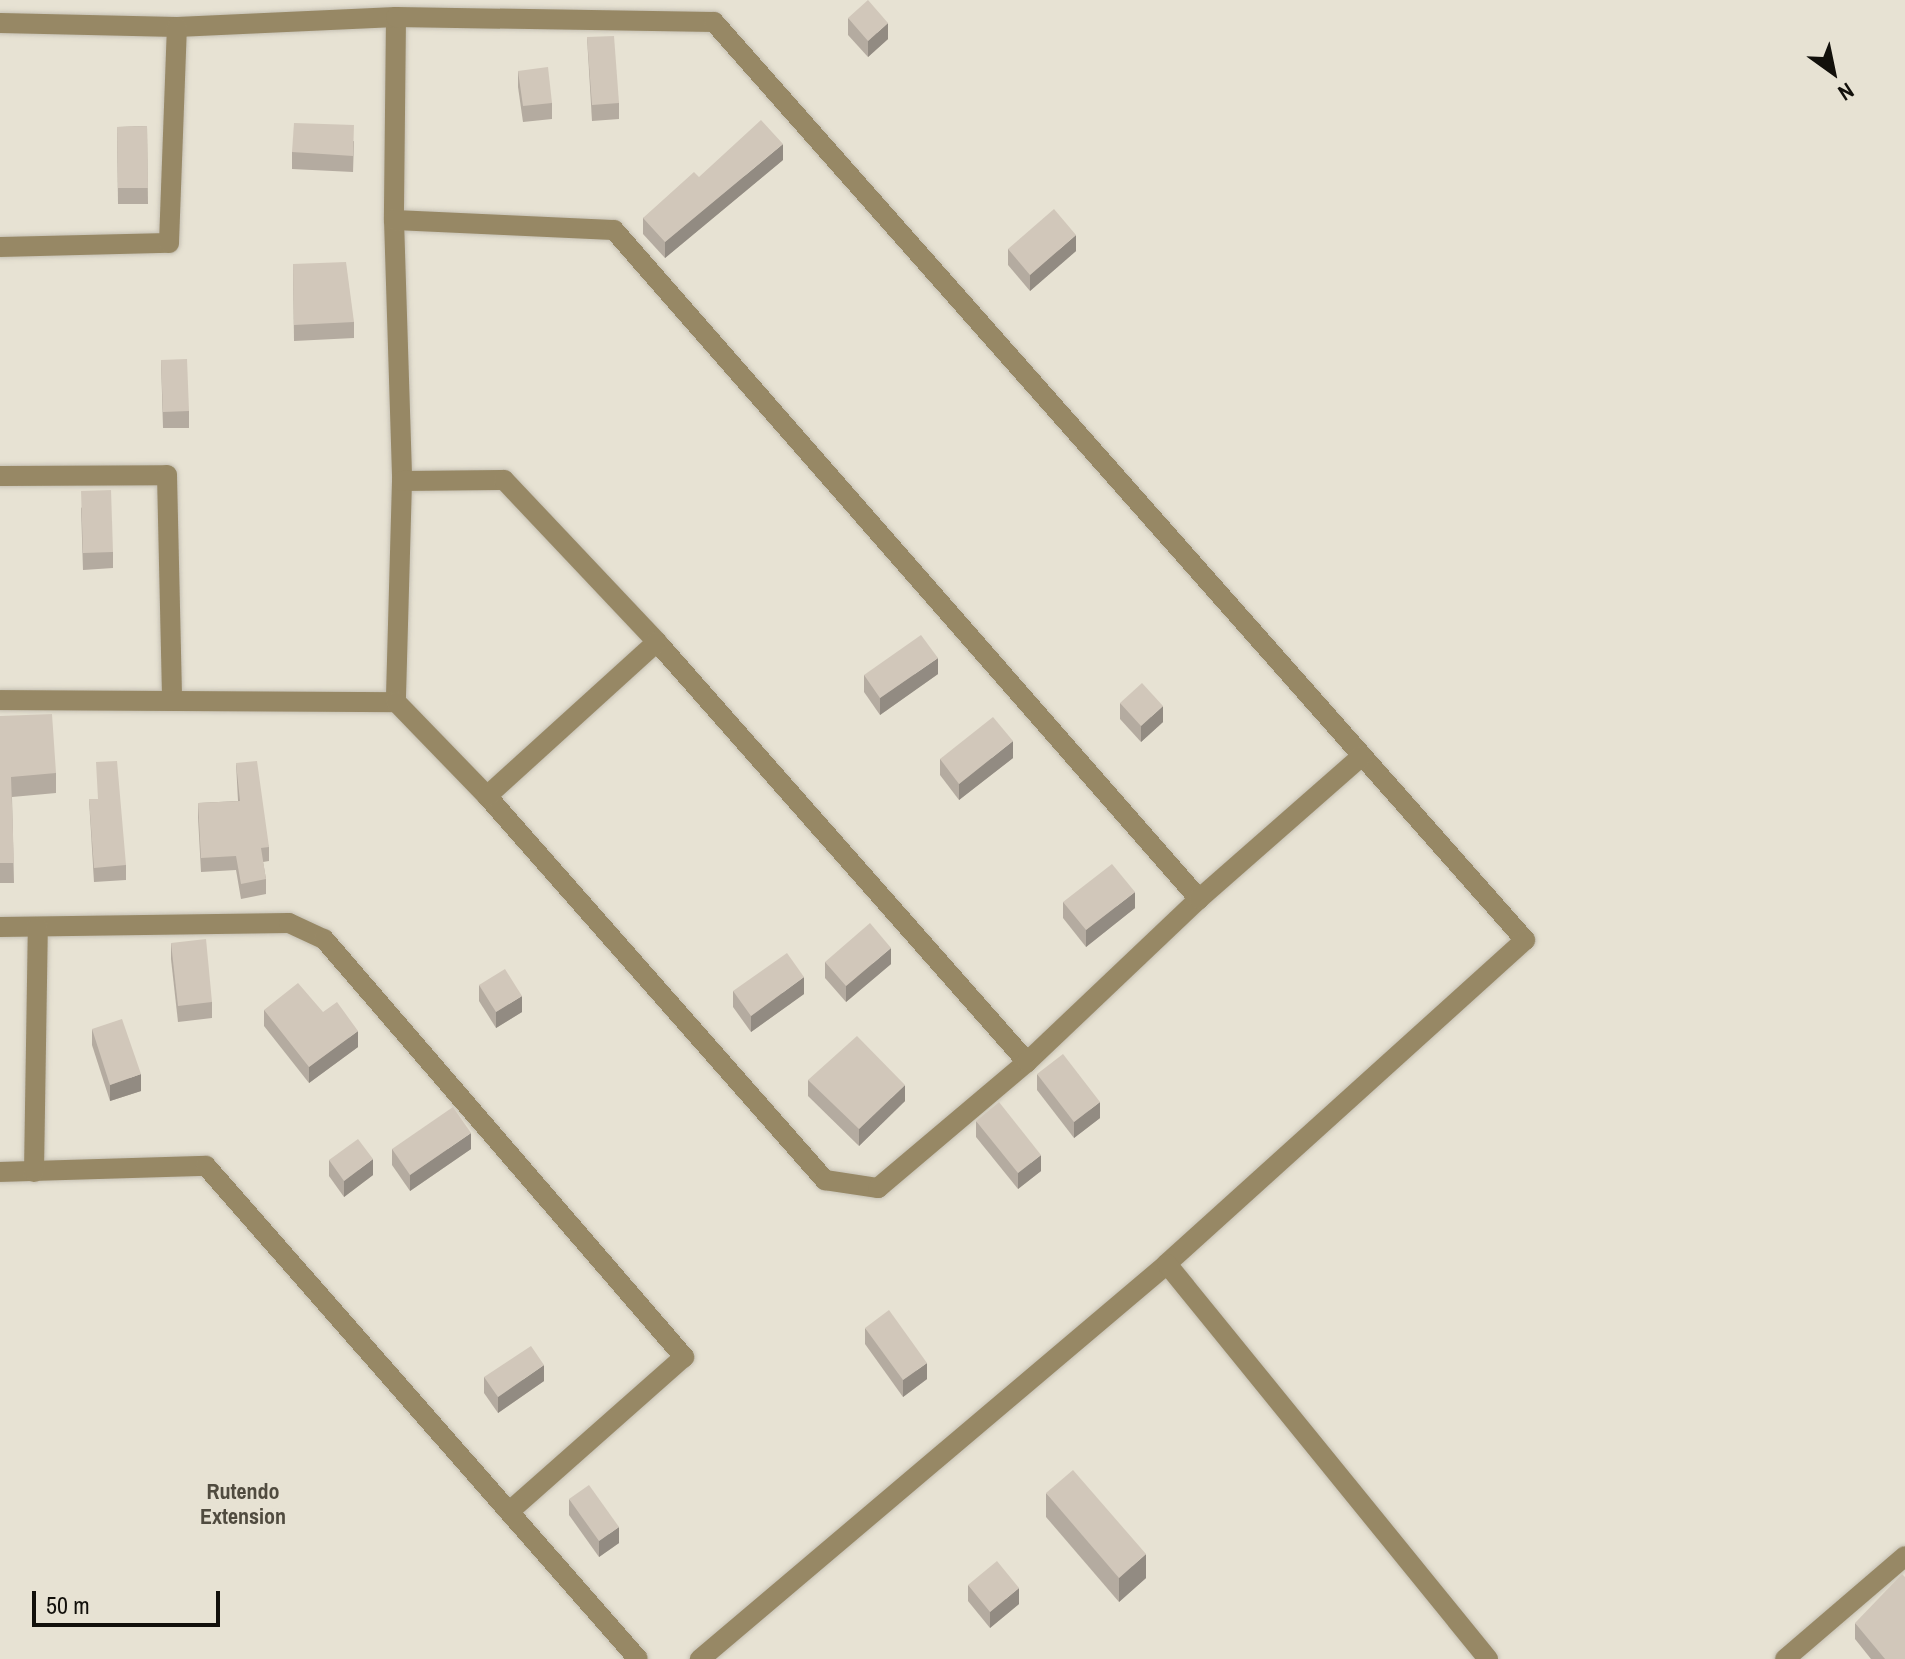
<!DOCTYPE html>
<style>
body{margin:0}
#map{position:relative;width:1905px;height:1659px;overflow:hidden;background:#e7e2d3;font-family:"Archivo Narrow",sans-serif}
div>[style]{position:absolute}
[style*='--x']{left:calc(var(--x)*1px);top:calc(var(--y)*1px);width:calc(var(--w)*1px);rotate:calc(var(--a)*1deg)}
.roads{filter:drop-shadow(0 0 2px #c5c0b3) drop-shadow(0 0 2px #c5c0b3)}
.minor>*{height:20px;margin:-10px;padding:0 10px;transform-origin:10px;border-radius:10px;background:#978865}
.wall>*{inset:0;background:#b4aba0}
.shaded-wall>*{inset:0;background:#928b82}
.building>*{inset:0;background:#d1c7ba}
span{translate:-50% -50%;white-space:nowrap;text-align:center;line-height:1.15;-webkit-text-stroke:7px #e7e2d3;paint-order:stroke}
.neighbourhood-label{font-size:22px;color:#504b3f;font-weight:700}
.north{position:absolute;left:1793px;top:32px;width:80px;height:80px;-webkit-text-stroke:6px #e7e2d3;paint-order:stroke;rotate:147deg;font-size:22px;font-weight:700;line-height:32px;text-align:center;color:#12100b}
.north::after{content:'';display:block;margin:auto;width:28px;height:36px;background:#12100b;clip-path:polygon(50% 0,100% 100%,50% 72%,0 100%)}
.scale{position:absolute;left:32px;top:1591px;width:188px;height:36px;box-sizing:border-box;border:4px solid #12100b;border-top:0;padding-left:10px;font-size:24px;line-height:28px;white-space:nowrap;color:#12100b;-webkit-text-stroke:6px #e7e2d3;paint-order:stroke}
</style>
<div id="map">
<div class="roads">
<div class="minor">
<i style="--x:396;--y:17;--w:203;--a:90.6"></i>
<i style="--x:394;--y:220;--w:261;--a:88.2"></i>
<i style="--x:402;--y:481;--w:221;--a:91.6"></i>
<i style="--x:0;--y:23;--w:177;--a:1.3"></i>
<i style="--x:177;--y:27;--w:219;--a:-2.6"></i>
<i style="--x:396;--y:17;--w:318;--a:0.9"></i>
<i style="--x:714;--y:22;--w:1225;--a:48.54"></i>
<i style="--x:1525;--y:940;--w:483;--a:137.9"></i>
<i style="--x:1167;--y:1264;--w:612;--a:139.77"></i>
<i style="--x:394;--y:220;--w:220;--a:2.6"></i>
<i style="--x:614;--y:230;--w:889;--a:48.83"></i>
<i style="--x:0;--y:247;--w:169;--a:-1.4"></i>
<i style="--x:169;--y:243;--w:216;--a:-87.9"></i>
<i style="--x:0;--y:476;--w:167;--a:-0.3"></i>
<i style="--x:167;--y:475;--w:225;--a:88.7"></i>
<i style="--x:402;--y:481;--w:102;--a:-0.6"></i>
<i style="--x:504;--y:480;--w:223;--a:46.6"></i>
<i style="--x:657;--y:642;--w:560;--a:48.62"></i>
<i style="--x:0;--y:700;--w:396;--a:0.3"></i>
<i style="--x:396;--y:702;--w:131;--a:45.9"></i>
<i style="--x:487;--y:796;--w:512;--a:48.65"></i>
<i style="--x:825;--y:1180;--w:54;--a:8.6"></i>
<i style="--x:878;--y:1188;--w:195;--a:-40.2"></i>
<i style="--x:1027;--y:1062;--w:237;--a:-43.5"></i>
<i style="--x:1199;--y:899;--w:217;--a:-41.3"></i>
<i style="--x:487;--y:796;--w:229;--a:-42.2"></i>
<i style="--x:0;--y:927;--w:289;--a:-0.8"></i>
<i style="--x:289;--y:923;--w:38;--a:25"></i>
<i style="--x:324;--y:939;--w:552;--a:49.26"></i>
<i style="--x:684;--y:1357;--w:232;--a:138.5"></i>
<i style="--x:0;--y:1172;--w:206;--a:-1.7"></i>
<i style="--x:206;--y:1166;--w:655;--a:48.77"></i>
<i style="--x:34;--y:1172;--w:245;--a:-89.1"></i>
<i style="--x:1167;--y:1264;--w:509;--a:50.9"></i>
<i style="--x:1785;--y:1659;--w:158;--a:-40.6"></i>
</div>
</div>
<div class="wall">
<i style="clip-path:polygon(848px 18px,888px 39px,868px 57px,848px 35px)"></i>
<i style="clip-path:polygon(587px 37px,619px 103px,619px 119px,592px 121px)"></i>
<i style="clip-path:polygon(518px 71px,552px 103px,552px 119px,523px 122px,518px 87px)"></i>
<i style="clip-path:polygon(147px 126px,148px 204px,118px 204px,117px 127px)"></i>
<i style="clip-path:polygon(354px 141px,353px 172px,292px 169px,292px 152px)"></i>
<i style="clip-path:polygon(783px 160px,665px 258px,643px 234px,643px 218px)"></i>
<i style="clip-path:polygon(1008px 249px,1076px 251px,1030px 291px,1008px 265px)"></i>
<i style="clip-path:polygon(293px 264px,354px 322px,354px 338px,294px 341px)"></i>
<i style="clip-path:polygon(161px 360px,189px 411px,189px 428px,163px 428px)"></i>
<i style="clip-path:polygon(81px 507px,113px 552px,113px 568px,83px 570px)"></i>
<i style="clip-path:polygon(938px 674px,880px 715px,864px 692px,864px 675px)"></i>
<i style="clip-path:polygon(1120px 703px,1163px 722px,1141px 742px,1120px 719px)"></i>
<i style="clip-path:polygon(0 716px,56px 773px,56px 793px,12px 797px,14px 883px,0 883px)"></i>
<i style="clip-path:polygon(1013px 758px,959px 800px,940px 775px,940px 759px)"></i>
<i style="clip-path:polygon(236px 763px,269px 847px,269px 861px,263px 862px,266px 879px,266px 894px,241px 899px,236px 870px,201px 872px,198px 817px,198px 803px,238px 801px)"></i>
<i style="clip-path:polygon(89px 799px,126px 865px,126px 880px,94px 882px)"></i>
<i style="clip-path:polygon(1063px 902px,1135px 908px,1086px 947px,1063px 918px)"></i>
<i style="clip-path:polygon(171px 943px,212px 1002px,212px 1018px,178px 1022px,171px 959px)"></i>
<i style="clip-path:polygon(825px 962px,891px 964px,846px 1002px,825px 978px)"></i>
<i style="clip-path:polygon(479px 985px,522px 1012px,496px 1028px,479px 1001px)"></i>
<i style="clip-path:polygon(733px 991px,804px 994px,751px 1032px,733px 1007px)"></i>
<i style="clip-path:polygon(264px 1010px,323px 1012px,358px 1047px,309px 1083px,264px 1026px)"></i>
<i style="clip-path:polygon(92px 1029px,141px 1091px,110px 1101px,92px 1045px)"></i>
<i style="clip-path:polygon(1037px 1074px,1100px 1118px,1074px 1138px,1037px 1090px)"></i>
<i style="clip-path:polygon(808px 1080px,905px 1101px,859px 1146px,808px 1096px)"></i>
<i style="clip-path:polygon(976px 1121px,1041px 1171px,1018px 1189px,976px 1137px)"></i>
<i style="clip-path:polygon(392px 1149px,471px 1149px,410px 1191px,392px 1165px)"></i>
<i style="clip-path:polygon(329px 1160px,373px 1175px,344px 1197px,329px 1176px)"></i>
<i style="clip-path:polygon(865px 1328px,927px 1379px,903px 1397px,865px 1344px)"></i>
<i style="clip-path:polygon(484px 1377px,544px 1381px,498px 1413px,484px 1393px)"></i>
<i style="clip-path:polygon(1046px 1493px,1146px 1578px,1119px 1602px,1046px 1517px)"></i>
<i style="clip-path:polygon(569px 1499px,619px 1543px,599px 1557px,569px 1515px)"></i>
<i style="clip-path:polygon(968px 1585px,1019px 1604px,990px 1628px,968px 1601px)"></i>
<i style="clip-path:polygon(1855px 1623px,1905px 1659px,1871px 1659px,1855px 1639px)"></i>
</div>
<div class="shaded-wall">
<i style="clip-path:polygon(888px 23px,888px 39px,868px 57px,868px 41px)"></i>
<i style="clip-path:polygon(783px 144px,783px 160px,665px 258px,665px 242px)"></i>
<i style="clip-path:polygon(1076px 235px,1076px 251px,1030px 291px,1030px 275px)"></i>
<i style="clip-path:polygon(938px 658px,938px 674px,880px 715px,880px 698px)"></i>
<i style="clip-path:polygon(1163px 706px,1163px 722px,1141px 742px,1141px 726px)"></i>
<i style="clip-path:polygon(1013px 741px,1013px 758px,959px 800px,959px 784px)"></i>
<i style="clip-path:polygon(1135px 892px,1135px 908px,1086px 947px,1086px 930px)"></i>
<i style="clip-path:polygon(891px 948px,891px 964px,846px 1002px,846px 986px)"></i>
<i style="clip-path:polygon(804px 977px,804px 994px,751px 1032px,751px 1016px)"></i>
<i style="clip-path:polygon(522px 996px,522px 1012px,496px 1028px,496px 1012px)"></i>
<i style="clip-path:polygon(358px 1031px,358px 1047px,309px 1083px,309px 1067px)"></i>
<i style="clip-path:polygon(141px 1074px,141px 1091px,110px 1101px,110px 1085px)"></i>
<i style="clip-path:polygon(905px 1085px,905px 1101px,859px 1146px,859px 1129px)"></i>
<i style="clip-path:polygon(1100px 1102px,1100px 1118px,1074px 1138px,1074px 1122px)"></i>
<i style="clip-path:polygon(471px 1133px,471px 1149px,410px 1191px,410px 1175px)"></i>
<i style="clip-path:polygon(1041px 1155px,1041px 1171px,1018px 1189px,1018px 1173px)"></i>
<i style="clip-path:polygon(373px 1159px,373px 1175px,344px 1197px,344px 1181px)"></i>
<i style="clip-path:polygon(927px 1363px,927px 1379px,903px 1397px,903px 1380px)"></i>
<i style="clip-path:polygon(544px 1365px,544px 1381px,498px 1413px,498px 1397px)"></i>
<i style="clip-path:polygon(619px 1527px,619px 1543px,599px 1557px,599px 1541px)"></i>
<i style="clip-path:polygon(1146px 1554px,1146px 1578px,1119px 1602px,1119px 1578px)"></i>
<i style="clip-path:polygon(1019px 1588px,1019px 1604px,990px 1628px,990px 1612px)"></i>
</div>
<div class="building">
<i style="clip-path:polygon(868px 0,888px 23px,868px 41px,848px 18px)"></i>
<i style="clip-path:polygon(614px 36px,619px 103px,592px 105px,587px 37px)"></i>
<i style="clip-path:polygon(548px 67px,552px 103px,523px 106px,518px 71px)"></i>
<i style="clip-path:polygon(761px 120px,783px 144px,665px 242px,643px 218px,694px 172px,699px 177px)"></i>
<i style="clip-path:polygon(294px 123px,354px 125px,353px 156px,292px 152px)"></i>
<i style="clip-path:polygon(147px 126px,148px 188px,118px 188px,117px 127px)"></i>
<i style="clip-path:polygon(1054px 209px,1076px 235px,1030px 275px,1008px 249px)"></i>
<i style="clip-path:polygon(346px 262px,354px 322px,294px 325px,293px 264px)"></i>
<i style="clip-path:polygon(187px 359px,189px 411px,163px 412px,161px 360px)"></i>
<i style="clip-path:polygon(111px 490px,113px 552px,83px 553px,81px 491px)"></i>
<i style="clip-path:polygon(921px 635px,938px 658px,880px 698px,864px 675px)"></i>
<i style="clip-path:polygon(1142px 683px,1163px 706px,1141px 726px,1120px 703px)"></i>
<i style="clip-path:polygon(52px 714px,56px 773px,11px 777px,14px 863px,0 863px,0 716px)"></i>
<i style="clip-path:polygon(993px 717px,1013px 741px,959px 784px,940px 759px)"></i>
<i style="clip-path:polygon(117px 761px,126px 865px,94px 868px,89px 799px,98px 799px,96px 762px)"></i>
<i style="clip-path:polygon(257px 761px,269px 847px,261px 848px,266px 879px,241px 884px,236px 856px,201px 858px,198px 803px,240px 801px,236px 763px)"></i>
<i style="clip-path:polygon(1112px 864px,1135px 892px,1086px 930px,1063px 902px)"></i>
<i style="clip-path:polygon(870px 923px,891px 948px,846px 986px,825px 962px)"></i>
<i style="clip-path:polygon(206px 939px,212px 1002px,178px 1006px,171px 943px)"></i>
<i style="clip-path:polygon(787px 953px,804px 977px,751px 1016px,733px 991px)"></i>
<i style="clip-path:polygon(505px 969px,522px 996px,496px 1012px,479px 985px)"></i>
<i style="clip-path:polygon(298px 983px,323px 1012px,337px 1002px,358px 1031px,309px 1067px,264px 1010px)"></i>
<i style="clip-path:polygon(122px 1019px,141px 1074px,110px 1085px,92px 1029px)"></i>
<i style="clip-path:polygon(857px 1036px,905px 1085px,859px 1129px,808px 1080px)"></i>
<i style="clip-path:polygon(1063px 1054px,1100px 1102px,1074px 1122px,1037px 1074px)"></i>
<i style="clip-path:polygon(999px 1102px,1041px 1155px,1018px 1173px,976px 1121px)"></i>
<i style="clip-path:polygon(453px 1107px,471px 1133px,410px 1175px,392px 1149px)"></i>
<i style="clip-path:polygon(358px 1139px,373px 1159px,344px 1181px,329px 1160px)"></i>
<i style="clip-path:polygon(889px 1310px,927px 1363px,903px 1380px,865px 1328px)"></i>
<i style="clip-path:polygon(531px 1346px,544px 1365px,498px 1397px,484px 1377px)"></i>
<i style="clip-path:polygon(1073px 1470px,1146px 1554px,1119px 1578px,1046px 1493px)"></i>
<i style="clip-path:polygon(589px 1485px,619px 1527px,599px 1541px,569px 1499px)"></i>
<i style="clip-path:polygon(997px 1561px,1019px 1588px,990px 1612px,968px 1585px)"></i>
<i style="clip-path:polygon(1902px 1574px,1905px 1577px,1905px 1659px,1885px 1659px,1855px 1623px)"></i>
</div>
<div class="neighbourhood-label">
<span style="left:243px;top:1504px">Rutendo<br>Extension</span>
</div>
<div class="north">N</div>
<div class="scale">50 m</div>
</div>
